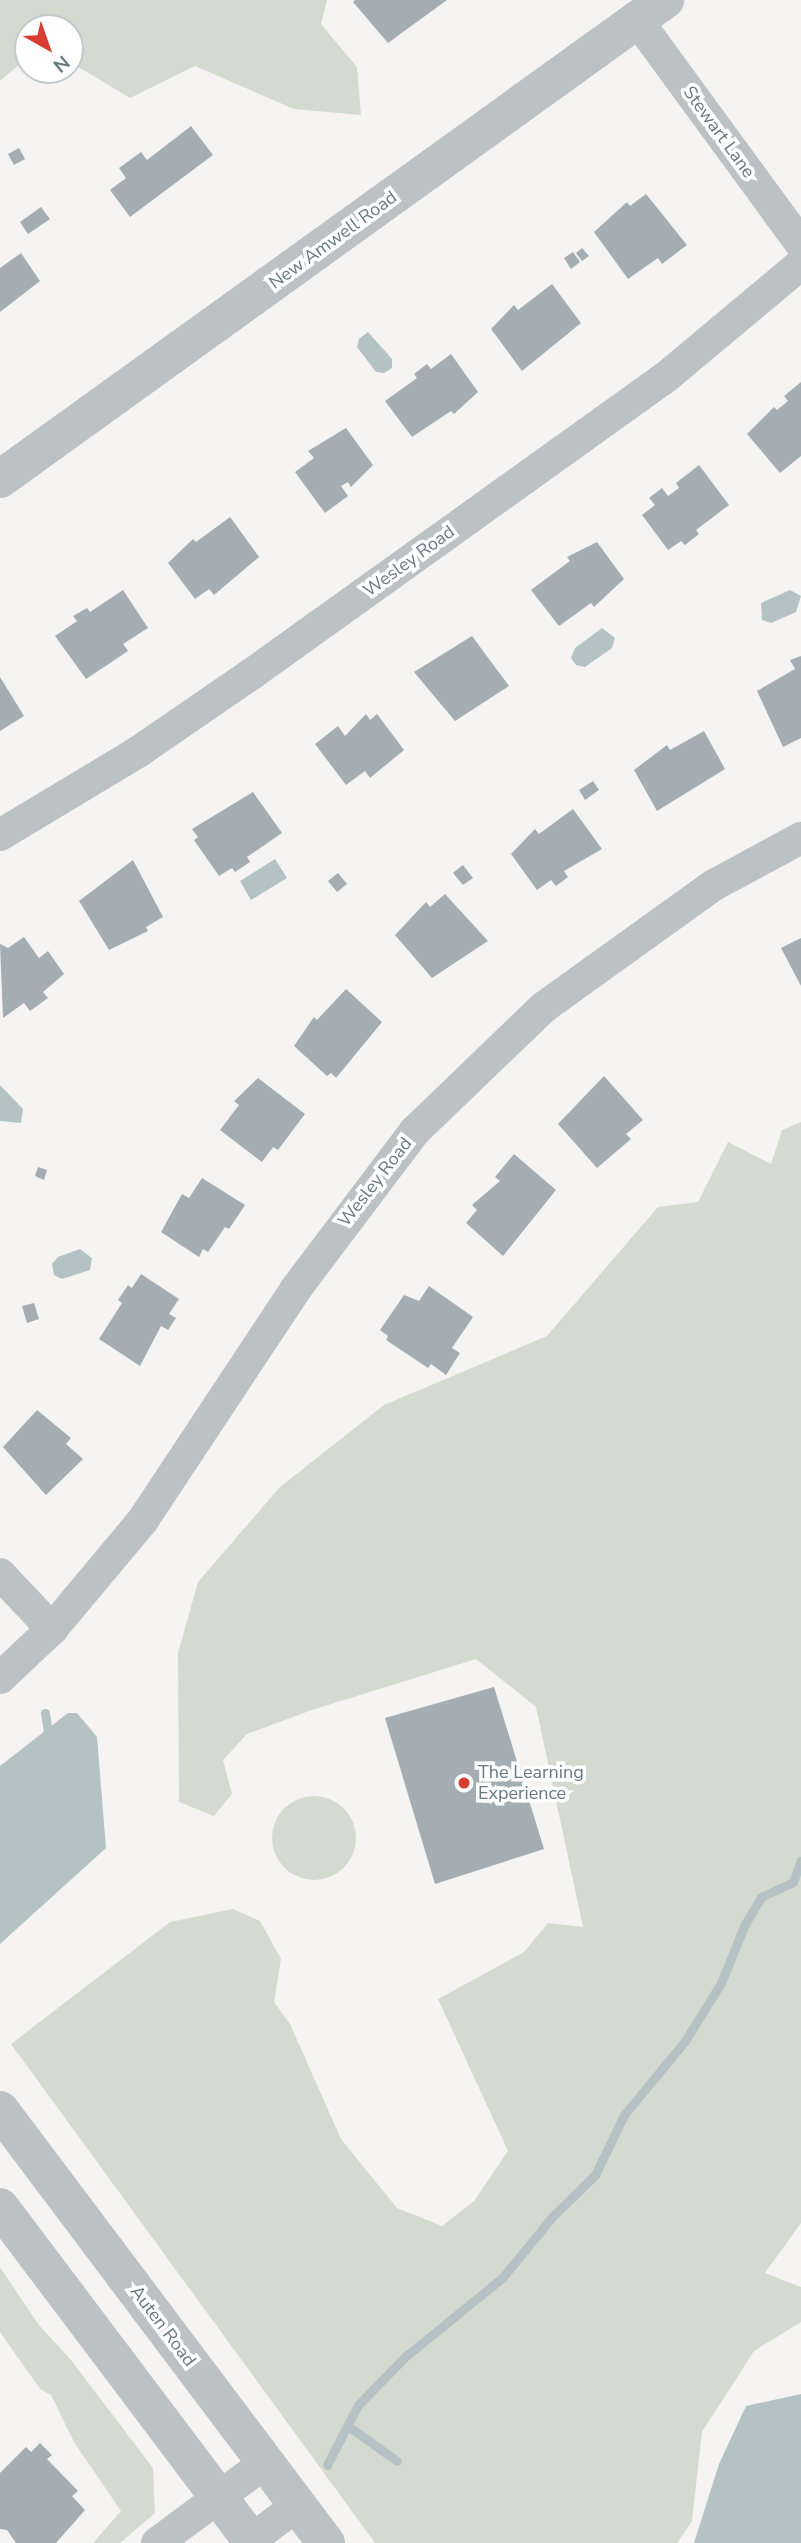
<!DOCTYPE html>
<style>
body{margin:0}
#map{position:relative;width:801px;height:2543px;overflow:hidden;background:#f5f4f2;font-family:"Nunito Sans",sans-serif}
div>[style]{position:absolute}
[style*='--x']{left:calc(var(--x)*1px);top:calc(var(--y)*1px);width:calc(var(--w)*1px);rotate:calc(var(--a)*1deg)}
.green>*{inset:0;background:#d5dad1}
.round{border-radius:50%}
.water>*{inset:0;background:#b4c2c4}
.stream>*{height:9px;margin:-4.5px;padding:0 4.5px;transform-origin:4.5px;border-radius:4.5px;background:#b4c2c4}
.building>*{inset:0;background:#a4adb1}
.minor>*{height:32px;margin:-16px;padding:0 16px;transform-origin:16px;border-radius:16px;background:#bcc1c3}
.tertiary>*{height:38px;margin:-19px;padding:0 19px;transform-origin:19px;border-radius:19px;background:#bcc1c3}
.dots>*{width:19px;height:19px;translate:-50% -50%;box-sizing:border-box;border:4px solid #fff;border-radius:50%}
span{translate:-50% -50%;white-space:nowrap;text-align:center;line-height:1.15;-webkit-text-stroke:7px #fff;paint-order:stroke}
.street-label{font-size:18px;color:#667981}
.poi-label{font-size:18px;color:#667981}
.left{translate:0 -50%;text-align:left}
.north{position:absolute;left:14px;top:14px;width:70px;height:70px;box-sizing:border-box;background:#fff;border:2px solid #c2c9cd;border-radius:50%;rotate:140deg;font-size:19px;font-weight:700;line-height:28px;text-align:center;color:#667981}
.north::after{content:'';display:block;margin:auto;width:24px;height:32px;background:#d73d30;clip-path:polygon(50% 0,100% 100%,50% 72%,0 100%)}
</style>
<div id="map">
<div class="green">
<i style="clip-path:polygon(0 0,327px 0,321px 24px,357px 67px,361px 115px,294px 109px,195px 66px,130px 98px,70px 62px,70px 28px,28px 28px,28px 57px,0 81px)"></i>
<i style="clip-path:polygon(801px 1122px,801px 2223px,765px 2273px,801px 2287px,801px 2322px,754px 2351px,702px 2432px,692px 2521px,677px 2543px,375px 2543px,11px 2044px,170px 1922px,233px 1909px,260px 1921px,281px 1959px,274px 2002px,290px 2024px,341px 2139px,397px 2208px,442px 2226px,474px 2201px,508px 2151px,438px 1999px,524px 1952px,548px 1923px,583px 1927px,536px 1707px,476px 1659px,312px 1710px,247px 1734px,223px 1760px,232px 1794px,214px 1816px,179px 1802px,178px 1653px,198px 1582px,280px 1487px,384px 1405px,547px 1336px,658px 1207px,698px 1202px,728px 1142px,771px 1164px,782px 1130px)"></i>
<i class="round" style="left:272px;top:1796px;width:84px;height:84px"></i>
<i style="clip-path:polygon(0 2267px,39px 2325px,71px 2360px,153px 2468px,155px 2513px,120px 2543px,93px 2543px,121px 2511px,74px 2442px,51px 2395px,40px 2389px,0 2332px)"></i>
</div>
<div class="water">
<i style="clip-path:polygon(368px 332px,392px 359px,392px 368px,384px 373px,376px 372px,357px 347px,359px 339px)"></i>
<i style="clip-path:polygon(790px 590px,801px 596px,796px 612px,771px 623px,762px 620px,761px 603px)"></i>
<i style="clip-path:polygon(602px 628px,615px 638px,612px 648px,585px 667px,576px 665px,571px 658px,575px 648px)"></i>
<i style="clip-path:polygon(275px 859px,287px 878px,251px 900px,240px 881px)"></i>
<i style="clip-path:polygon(0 1085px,23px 1109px,21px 1123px,0 1121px)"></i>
<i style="clip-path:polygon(80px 1249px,92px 1258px,90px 1270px,62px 1279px,54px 1275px,52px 1264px,58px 1257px)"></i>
<i style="clip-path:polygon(68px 1713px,77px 1713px,97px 1737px,106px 1848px,0 1944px,0 1766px)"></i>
<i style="clip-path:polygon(801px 2394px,801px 2543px,694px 2543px,719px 2464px,746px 2406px)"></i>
</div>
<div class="stream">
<i style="--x:45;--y:1713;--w:26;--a:81"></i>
<i style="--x:348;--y:2426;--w:60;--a:35.5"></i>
<i style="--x:327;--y:2465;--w:68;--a:-62.7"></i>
<i style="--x:358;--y:2405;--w:69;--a:-45.6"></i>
<i style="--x:406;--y:2356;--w:124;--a:-39.1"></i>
<i style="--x:502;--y:2278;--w:80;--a:-50.6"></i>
<i style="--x:553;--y:2216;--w:59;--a:-44.3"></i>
<i style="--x:595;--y:2175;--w:67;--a:-64.2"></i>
<i style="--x:624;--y:2115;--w:96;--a:-50.5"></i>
<i style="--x:685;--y:2041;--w:68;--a:-58.2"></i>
<i style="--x:721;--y:1983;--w:64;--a:-67.9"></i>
<i style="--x:745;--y:1924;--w:31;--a:-59"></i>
<i style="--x:761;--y:1897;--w:35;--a:-25"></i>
<i style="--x:793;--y:1882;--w:23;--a:-70"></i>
</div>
<div class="building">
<i style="clip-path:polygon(447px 0,388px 43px,353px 2px,355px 0)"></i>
<i style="clip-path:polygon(191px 126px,213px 155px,130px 217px,110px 190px,126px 178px,119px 168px,141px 152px,147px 160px)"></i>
<i style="clip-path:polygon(19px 148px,25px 159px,14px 165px,8px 154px)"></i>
<i style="clip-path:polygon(646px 194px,687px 245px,662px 264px,658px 258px,628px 279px,594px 232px,627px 202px,630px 206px)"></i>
<i style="clip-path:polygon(41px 207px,50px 219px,28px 234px,20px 222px)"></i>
<i style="clip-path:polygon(582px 248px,589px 256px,582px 261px,576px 253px)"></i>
<i style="clip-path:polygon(573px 252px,580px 262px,571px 269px,564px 258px)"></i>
<i style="clip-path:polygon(21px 253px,40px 281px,0 312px,0 268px)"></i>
<i style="clip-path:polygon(552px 284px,581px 323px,522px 371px,491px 329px,514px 305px,518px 310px)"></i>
<i style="clip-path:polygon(451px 354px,478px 392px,454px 414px,451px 411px,412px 437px,385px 401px,417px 378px,414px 374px,427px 364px,431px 369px)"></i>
<i style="clip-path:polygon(801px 382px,801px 456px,780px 473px,747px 434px,774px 407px,777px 410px,788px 401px,784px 396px)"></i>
<i style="clip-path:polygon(346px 428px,373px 465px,351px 487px,348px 482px,341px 486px,348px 496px,325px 513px,295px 472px,314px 458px,308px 451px)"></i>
<i style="clip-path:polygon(699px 465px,729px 505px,696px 530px,699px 534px,685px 545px,681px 541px,668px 550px,642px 515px,655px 505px,649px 498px,662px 488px,668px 496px,679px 488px,676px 483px)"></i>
<i style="clip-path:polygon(230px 517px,259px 557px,214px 595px,209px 589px,195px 599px,168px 563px,193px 539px,196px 542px)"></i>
<i style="clip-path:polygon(597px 542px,624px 579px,594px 607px,591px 603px,559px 626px,531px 590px,570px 561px,567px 557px)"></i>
<i style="clip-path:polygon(123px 590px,148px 628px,123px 644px,128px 651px,86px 679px,55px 636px,77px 621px,73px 616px,87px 608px,90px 612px)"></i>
<i style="clip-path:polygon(472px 636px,509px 686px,455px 721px,414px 672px)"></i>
<i style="clip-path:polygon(801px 656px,801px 738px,783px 747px,757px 691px,795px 669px,790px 660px)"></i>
<i style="clip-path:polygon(0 677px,24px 716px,0 731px)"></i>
<i style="clip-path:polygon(366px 714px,370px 720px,377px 714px,404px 750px,370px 778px,365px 771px,346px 785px,315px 744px,338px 726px,345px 736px)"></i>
<i style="clip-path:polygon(704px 731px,725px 769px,657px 811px,634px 770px,667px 745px,670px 750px)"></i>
<i style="clip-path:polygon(593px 781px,599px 790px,585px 800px,579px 790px)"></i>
<i style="clip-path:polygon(253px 792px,282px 833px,247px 857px,250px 862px,235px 872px,232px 868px,219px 876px,194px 840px,198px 837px,192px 829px)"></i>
<i style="clip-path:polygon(573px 809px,602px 849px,564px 871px,568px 877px,556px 886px,551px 880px,537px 890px,511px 854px,535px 829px,539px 834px)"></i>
<i style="clip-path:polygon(133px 860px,163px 917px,146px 927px,148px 931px,109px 950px,79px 901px)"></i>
<i style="clip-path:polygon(463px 865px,473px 878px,463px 885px,453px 873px)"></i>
<i style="clip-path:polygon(338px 873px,347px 884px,337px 892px,328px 881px)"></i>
<i style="clip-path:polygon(445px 894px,488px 941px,432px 978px,395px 935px,426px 902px,430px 907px)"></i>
<i style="clip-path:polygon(24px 937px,39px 958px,48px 951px,64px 974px,43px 992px,48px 998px,30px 1011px,24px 1003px,3px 1018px,0 944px,8px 948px)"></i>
<i style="clip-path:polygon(801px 938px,801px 986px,781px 948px)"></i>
<i style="clip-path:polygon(346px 989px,382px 1022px,336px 1078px,331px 1073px,327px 1076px,294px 1046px,314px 1017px,317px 1020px)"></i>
<i style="clip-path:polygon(604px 1076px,643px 1120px,626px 1134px,631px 1139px,597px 1168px,558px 1124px)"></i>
<i style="clip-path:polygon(258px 1078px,305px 1114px,278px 1150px,273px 1147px,262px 1162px,220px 1130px,239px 1105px,234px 1101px)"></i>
<i style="clip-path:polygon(514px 1154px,556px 1190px,503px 1256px,466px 1223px,477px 1210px,472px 1205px,500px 1181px,495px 1177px)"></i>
<i style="clip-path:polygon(38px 1167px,47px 1170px,44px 1180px,35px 1176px)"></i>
<i style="clip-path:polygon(202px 1178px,245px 1205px,229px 1229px,225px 1227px,208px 1252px,203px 1249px,199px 1257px,161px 1232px,182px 1194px,189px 1198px)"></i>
<i style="clip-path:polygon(141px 1274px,179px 1299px,169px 1314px,176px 1318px,168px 1330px,161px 1326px,140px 1366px,99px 1339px,122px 1303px,118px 1300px,128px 1285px,132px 1288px)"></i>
<i style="clip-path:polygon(429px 1286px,473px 1317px,452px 1348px,460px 1353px,446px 1375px,431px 1364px,428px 1368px,386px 1340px,388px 1336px,380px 1330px,404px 1295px,419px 1301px)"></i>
<i style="clip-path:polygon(34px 1303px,39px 1319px,27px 1323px,22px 1306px)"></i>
<i style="clip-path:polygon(37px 1410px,71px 1438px,66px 1444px,83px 1459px,46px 1495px,3px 1447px)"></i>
<i style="clip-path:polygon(494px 1687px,544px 1849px,435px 1884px,385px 1718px)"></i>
<i style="clip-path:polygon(40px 2443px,52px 2455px,47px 2459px,78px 2491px,72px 2496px,85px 2510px,56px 2543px,16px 2543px,7px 2530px,0 2529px,0 2473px,26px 2447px,31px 2452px)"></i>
</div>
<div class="minor">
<i style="--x:637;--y:20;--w:278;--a:53.8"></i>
<i style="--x:0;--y:835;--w:161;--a:-31"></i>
<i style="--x:138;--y:752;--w:140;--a:-34.5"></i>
<i style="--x:253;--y:673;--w:508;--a:-35.63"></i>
<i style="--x:666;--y:377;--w:176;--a:-39.9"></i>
<i style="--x:0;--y:1574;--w:76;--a:46.6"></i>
<i style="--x:0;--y:1678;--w:71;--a:-43.3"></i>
<i style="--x:52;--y:1629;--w:142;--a:-50.1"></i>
<i style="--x:143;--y:1520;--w:276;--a:-56.5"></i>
<i style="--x:295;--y:1290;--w:199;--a:-53"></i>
<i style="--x:415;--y:1131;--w:179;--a:-43.9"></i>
<i style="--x:544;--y:1007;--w:209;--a:-35.7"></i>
<i style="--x:714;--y:885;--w:99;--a:-28.4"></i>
<i style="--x:157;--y:2543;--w:136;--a:-36.6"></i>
<i style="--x:247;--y:2543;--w:64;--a:-36.7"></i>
</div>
<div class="tertiary">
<i style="--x:0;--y:479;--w:820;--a:-35.77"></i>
<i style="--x:0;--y:2110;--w:542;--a:53.02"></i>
<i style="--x:0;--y:2207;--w:421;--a:53"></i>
</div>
<div class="dots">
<i style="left:464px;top:1783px;background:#d73d30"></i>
</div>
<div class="street-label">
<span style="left:719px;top:132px;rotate:54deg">Stewart Lane</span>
<span style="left:333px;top:240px;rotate:-36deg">New Amwell Road</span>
<span style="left:409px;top:561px;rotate:-36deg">Wesley Road</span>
<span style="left:375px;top:1182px;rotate:-52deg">Wesley Road</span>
<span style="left:163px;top:2326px;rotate:53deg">Auten Road</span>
</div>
<div class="poi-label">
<span class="left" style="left:478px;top:1783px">The Learning<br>Experience</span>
</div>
<div class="north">N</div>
</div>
